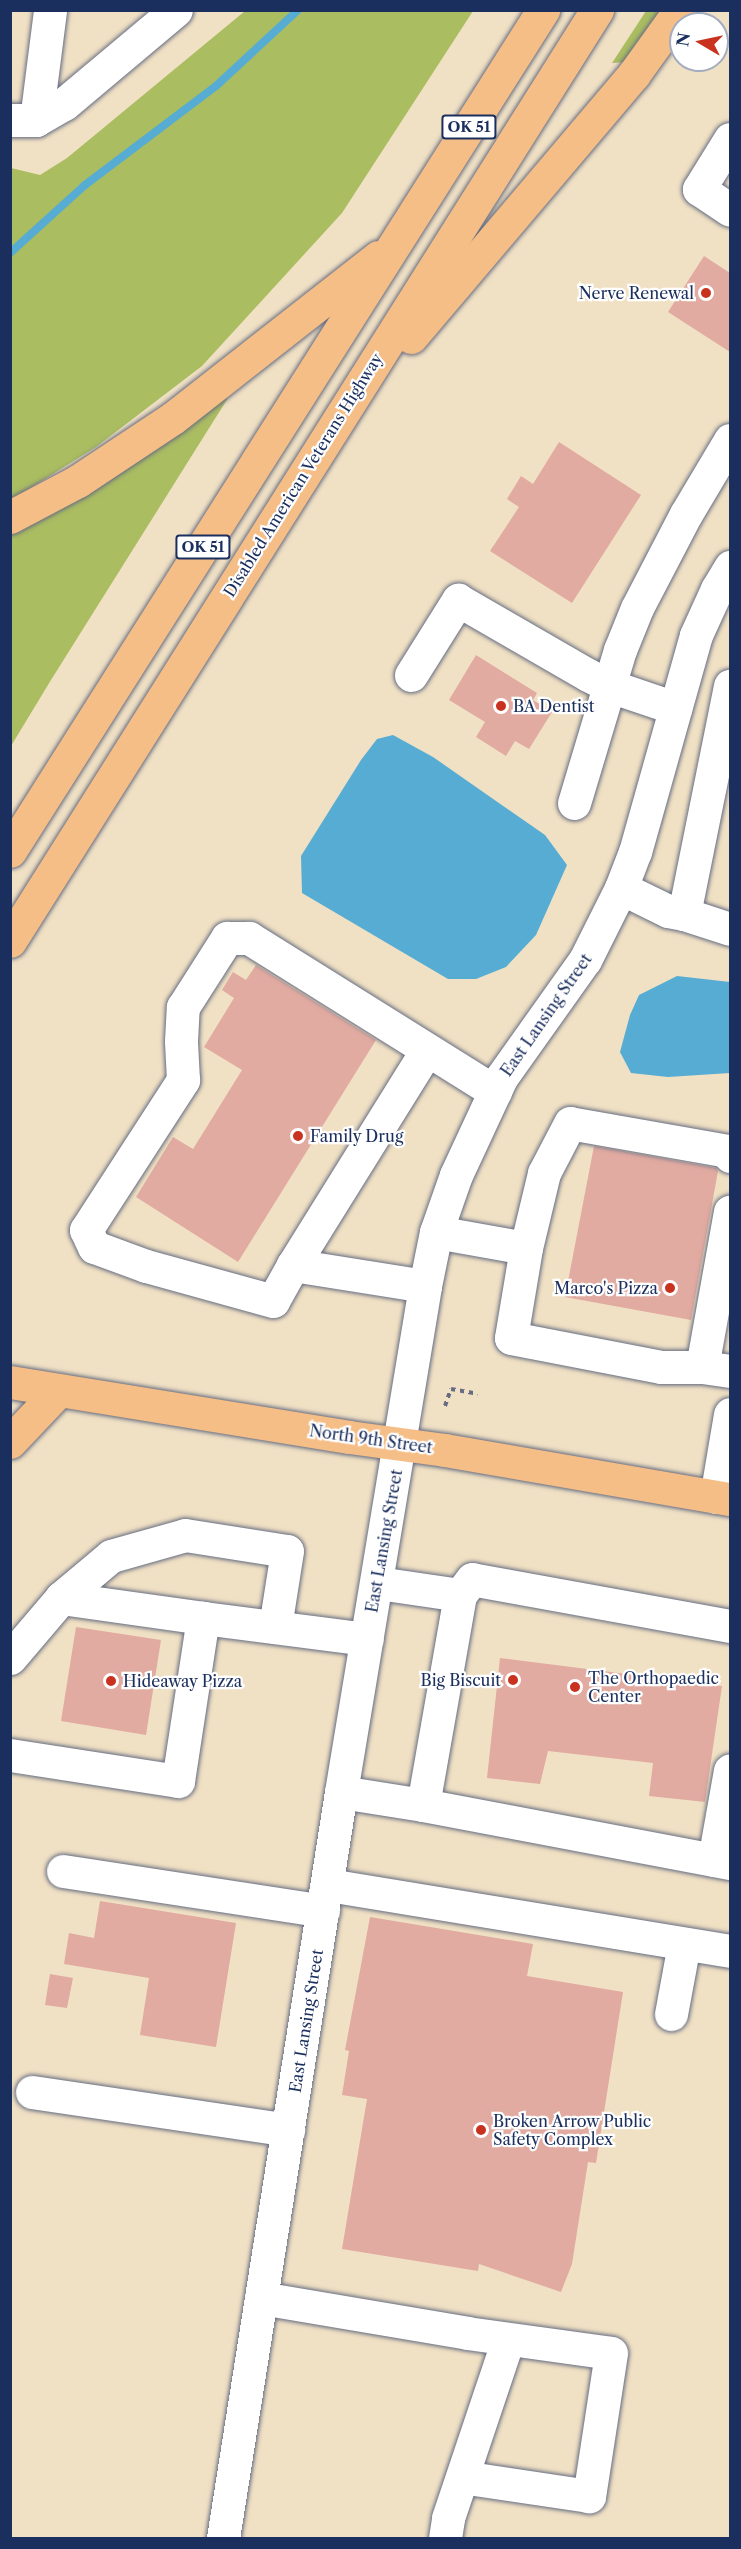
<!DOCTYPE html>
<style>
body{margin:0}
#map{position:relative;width:741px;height:2549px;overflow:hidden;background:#f1e1c4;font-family:"Libre Caslon Text",serif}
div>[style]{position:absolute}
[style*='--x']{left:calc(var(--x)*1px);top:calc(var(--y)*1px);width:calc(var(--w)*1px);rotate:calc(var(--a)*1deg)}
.green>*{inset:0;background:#abbd61}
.water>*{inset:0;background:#56acd2}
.stream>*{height:8px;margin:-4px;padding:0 4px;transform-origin:4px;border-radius:4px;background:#56acd2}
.building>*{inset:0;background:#e1aba1}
.path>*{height:4px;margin-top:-2px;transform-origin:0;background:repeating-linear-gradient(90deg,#666d82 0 4.5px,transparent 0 9px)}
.roads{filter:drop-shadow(0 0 2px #666d82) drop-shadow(0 0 2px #666d82)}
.minor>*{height:33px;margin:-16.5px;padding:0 16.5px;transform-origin:16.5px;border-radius:16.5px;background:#fff}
.major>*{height:33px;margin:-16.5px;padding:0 16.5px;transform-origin:16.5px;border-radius:16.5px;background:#f6be87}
.highway>*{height:33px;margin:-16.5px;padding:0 16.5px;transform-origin:16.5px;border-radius:16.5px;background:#f6be87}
.dots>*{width:16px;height:16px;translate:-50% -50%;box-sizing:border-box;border:3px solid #fff;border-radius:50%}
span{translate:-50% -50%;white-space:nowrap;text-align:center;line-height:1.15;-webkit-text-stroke:4.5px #fff;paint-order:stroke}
.shield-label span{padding:2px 4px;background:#fff;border:2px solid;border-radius:4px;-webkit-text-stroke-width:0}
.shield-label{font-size:15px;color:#1b2f5e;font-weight:700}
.poi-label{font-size:16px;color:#1b2f5e}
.right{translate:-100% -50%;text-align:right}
.left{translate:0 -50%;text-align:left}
.street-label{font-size:16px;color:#1b2f5e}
.frame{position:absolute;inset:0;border:12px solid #1b2f5e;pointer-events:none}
.north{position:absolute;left:669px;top:12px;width:60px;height:60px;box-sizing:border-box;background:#fff;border:2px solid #a4acbf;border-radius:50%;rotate:279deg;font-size:16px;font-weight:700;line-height:24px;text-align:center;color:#1b2f5e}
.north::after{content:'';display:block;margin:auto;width:21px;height:27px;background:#c8321e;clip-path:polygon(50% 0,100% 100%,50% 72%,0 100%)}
</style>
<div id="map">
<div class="green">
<i style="clip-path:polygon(245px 11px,473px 11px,342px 213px,202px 366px,96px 447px,11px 500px,11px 168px,40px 175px,67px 158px)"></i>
<i style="clip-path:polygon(646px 11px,662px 11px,627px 62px,612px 63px)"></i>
<i style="clip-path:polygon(228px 398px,51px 680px,11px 746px,11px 532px,218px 400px)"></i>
</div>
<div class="water">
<i style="clip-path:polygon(393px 735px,433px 757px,545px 835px,567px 865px,536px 935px,506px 967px,476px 979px,448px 979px,302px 893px,301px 856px,361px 760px,377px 739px)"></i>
<i style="clip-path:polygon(677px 976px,730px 982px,730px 1073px,668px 1077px,631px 1073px,620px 1052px,630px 1015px,639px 995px)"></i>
</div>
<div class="stream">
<i style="--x:10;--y:253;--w:101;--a:-42.2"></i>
<i style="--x:85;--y:185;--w:164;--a:-37.1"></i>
<i style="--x:216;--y:86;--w:112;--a:-42.8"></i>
</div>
<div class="building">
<i style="clip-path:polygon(704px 256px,730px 273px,730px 352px,668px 312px)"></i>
<i style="clip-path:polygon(559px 442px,641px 495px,572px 603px,490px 551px,519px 507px,507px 499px,521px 476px,533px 484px)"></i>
<i style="clip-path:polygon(476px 655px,537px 693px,533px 700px,552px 712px,529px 749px,515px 741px,506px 756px,476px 737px,485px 722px,449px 700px)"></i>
<i style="clip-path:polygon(256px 965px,376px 1040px,238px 1262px,136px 1197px,173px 1137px,193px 1149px,242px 1070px,204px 1047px,234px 998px,222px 990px,233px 972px,246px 980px)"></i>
<i style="clip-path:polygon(594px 1146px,716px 1168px,718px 1171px,691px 1320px,565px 1297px)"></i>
<i style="clip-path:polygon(76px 1627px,161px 1640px,146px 1735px,61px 1721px)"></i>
<i style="clip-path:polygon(500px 1658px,722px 1686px,705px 1802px,649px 1796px,653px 1763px,548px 1751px,540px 1784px,487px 1778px)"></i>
<i style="clip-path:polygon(100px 1901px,236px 1923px,216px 2047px,140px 2035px,149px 1978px,64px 1964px,69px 1933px,94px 1938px)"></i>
<i style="clip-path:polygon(370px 1917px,533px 1944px,527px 1976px,623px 1992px,596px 2163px,588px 2162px,572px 2264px,561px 2292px,479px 2264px,478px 2271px,342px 2249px,367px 2099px,342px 2095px,349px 2051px,345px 2050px)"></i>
<i style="clip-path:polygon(50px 1974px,73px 1978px,67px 2008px,45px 2005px)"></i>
</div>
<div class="path">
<i style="--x:445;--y:1406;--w:18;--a:-71"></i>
<i style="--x:451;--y:1389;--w:27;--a:10"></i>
</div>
<div class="roads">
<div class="minor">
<i style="--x:10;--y:120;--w:26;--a:0"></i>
<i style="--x:36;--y:120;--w:32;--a:-30"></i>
<i style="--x:64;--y:104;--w:146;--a:-40"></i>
<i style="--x:36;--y:120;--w:111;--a:-82.7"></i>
<i style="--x:730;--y:139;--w:59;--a:121.8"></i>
<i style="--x:699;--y:189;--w:37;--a:34"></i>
<i style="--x:411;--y:675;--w:89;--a:-57.9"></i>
<i style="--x:458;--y:600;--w:150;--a:30"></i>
<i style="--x:588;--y:675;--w:25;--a:27"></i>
<i style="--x:610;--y:686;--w:69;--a:18.7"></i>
<i style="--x:574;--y:803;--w:160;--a:-73.3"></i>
<i style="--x:620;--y:650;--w:45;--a:-68"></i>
<i style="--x:637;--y:608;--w:106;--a:-62.5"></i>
<i style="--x:686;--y:514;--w:86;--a:-59.3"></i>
<i style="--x:621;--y:888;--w:52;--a:26.1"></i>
<i style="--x:668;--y:911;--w:16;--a:11"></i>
<i style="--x:684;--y:914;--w:233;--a:-78.6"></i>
<i style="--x:684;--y:914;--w:48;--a:18.1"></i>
<i style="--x:730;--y:1156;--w:5;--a:-112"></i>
<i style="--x:728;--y:1151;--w:160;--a:-170"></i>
<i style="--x:570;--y:1123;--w:56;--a:117.5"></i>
<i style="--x:544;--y:1173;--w:77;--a:103.5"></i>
<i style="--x:526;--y:1248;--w:91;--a:99.5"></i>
<i style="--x:511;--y:1338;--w:153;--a:10.9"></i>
<i style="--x:661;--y:1367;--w:41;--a:0"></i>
<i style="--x:702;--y:1367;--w:158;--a:-79.8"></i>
<i style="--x:436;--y:1232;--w:91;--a:10.1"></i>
<i style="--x:293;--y:1265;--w:253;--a:-58.1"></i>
<i style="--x:425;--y:1286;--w:134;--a:-171"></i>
<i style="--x:293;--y:1265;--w:41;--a:119.1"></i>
<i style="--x:273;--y:1301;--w:132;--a:-164.6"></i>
<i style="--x:146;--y:1266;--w:55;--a:-159.9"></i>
<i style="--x:94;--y:1247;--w:19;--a:-115"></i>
<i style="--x:86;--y:1230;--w:179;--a:-57.1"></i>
<i style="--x:183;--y:1080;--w:39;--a:-93"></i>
<i style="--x:181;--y:1041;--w:34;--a:-87"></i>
<i style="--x:183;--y:1007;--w:82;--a:-57.5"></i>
<i style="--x:227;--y:938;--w:22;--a:0"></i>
<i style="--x:249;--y:938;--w:290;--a:32"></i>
<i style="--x:702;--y:1367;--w:28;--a:8"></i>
<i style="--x:716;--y:1497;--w:84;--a:-80.4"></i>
<i style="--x:378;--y:1583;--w:83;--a:8.3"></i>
<i style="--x:61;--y:1598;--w:143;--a:8"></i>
<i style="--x:730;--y:1626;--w:262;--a:-169.7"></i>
<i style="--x:472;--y:1579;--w:20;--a:127"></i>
<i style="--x:460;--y:1595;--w:213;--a:100"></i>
<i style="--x:423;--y:1805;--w:312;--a:10.7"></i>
<i style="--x:10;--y:1658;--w:79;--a:-49.6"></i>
<i style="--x:61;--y:1598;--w:65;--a:-40"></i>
<i style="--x:111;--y:1556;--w:77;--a:-15.8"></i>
<i style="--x:185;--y:1535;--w:103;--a:8.9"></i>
<i style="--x:287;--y:1551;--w:77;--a:99"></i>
<i style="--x:10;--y:1755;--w:170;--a:8.8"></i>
<i style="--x:178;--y:1781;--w:165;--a:-81.3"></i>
<i style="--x:203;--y:1618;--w:165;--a:7.3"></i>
<i style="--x:341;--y:1792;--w:83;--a:9"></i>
<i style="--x:714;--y:1860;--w:91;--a:-79.9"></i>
<i style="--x:63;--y:1871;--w:263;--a:8.7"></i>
<i style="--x:328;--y:1885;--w:407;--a:9.3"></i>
<i style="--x:671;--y:2014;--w:71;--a:-79.5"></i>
<i style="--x:32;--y:2092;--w:259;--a:8.4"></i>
<i style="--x:261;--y:2298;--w:209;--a:9.6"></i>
<i style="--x:467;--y:2333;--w:145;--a:7.9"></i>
<i style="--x:611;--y:2353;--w:145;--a:98.7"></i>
<i style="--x:589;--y:2496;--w:128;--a:-171.5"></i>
<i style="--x:223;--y:2538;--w:755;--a:-81.01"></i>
<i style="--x:341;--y:1792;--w:513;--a:-80.57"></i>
<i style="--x:425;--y:1286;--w:55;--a:-78.5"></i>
<i style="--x:436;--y:1232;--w:60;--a:-70.7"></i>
<i style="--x:456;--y:1175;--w:107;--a:-65.1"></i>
<i style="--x:501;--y:1078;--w:145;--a:-54.6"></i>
<i style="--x:585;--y:960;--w:80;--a:-63.4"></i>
<i style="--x:621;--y:888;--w:39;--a:-69"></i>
<i style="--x:635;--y:852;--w:225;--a:-74.3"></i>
<i style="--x:696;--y:635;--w:51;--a:-65.5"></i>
<i style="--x:717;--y:589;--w:26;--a:-59"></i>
<i style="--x:445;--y:2538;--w:20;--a:-81"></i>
<i style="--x:448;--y:2518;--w:188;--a:-71.4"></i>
</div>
<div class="major">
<i style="--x:10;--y:1382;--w:343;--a:9.2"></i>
<i style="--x:349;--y:1437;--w:97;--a:7.7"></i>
<i style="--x:445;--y:1450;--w:289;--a:9.8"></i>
</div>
<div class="highway">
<i style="--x:411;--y:337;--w:345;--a:-49.7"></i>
<i style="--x:634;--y:74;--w:79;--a:-54.3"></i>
<i style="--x:10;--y:517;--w:77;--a:-27.9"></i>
<i style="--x:78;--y:481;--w:114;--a:-33.6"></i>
<i style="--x:173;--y:418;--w:261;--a:-38.1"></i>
<i style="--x:10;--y:851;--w:996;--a:-57.63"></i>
<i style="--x:10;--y:941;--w:1101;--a:-57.77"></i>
<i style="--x:10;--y:1442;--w:71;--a:-46.7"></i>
</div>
</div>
<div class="dots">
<i style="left:706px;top:293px;background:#c8321e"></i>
<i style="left:501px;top:706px;background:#c8321e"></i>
<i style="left:298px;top:1136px;background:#c8321e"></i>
<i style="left:670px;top:1288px;background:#c8321e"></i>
<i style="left:513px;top:1680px;background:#c8321e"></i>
<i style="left:111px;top:1681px;background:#c8321e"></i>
<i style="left:575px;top:1687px;background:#c8321e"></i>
<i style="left:481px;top:2130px;background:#c8321e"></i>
</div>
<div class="shield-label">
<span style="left:469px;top:127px">OK 51</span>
<span style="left:203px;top:547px">OK 51</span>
</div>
<div class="poi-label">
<span class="right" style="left:694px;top:293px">Nerve Renewal</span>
<span class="left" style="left:513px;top:706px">BA Dentist</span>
<span class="left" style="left:310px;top:1136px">Family Drug</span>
<span class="right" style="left:658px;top:1288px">Marco's Pizza</span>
<span class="left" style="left:588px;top:1687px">The Orthopaedic<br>Center</span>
<span class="right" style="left:501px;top:1680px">Big Biscuit</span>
<span class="left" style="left:123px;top:1681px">Hideaway Pizza</span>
<span class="left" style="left:493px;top:2130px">Broken Arrow Public<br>Safety Complex</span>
</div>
<div class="street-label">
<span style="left:303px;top:475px;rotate:-58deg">Disabled American Veterans Highway</span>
<span style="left:546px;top:1015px;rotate:-55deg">East Lansing Street</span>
<span style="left:371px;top:1439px;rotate:8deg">North 9th Street</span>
<span style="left:384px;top:1541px;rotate:-80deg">East Lansing Street</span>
<span style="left:306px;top:2021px;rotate:-81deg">East Lansing Street</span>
</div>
<div class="frame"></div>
<div class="north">N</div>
</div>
